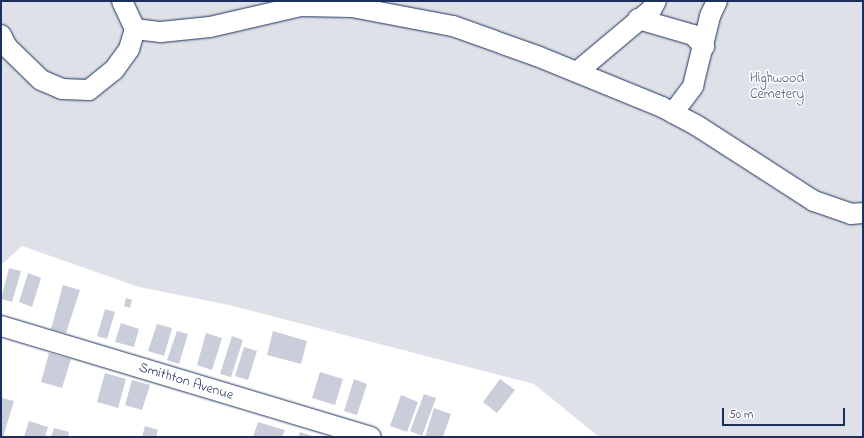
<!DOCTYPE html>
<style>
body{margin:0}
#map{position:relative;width:864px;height:438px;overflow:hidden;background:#fff;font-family:"Indie Flower",sans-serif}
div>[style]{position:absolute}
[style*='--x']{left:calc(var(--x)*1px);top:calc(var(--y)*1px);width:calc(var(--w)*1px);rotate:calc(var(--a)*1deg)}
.green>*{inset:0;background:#dee1e7}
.building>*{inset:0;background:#caceda}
.roads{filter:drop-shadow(0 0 1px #1b2f5e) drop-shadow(0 0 1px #1b2f5e)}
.minor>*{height:20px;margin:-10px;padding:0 10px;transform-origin:10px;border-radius:10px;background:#fff}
span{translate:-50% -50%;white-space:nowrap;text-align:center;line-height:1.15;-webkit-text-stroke:3px #fff;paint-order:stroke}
.park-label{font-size:14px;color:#4c5c80}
.street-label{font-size:14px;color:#1b2f5e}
.frame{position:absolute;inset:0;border:2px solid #1b2f5e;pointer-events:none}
.scale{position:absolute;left:722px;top:408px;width:123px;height:18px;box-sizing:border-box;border:2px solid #1b2f5e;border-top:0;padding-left:5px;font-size:12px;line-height:14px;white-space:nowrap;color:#1b2f5e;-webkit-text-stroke:3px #fff;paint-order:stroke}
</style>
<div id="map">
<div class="green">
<i style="clip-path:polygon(1px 1px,863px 1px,863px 437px,599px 437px,534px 384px,229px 305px,139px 287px,22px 246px,1px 265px)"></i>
</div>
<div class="building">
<i style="clip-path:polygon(9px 268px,21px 271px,12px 302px,1px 299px)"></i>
<i style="clip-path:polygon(28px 273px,41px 278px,32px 307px,19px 302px)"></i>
<i style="clip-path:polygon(63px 285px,80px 290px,66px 333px,51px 329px)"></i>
<i style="clip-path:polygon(126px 298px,132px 300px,130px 308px,124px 306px)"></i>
<i style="clip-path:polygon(105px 309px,115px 312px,107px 339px,97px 336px)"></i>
<i style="clip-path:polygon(121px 323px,139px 329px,134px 347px,115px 342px)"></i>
<i style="clip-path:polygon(157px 324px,172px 328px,164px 356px,148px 351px)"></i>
<i style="clip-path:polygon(177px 331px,188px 334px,179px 364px,167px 360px)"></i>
<i style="clip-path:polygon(273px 331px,307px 341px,301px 364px,267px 355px)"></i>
<i style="clip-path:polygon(206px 333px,222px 338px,212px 370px,197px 365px)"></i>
<i style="clip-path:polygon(232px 336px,243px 340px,231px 377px,220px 374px)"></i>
<i style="clip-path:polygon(244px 347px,257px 351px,248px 380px,235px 376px)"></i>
<i style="clip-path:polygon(49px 353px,71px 359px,62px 388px,41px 382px)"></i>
<i style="clip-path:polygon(320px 372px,343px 379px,335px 405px,312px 398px)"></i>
<i style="clip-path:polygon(105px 373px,126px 379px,118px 408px,97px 402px)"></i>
<i style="clip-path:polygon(354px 379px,367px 384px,357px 415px,344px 411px)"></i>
<i style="clip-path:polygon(500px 379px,515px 390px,497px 413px,483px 402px)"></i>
<i style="clip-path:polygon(132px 380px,150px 385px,142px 410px,125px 405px)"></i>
<i style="clip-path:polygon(424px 394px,436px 398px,422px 436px,410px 431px)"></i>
<i style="clip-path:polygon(401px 395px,418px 402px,407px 432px,390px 426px)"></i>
<i style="clip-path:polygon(2px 398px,14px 401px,3px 437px,1px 437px)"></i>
<i style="clip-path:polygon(434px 408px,451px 414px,443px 437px,425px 437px)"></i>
<i style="clip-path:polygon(29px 421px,48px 427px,45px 437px,24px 437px)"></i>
<i style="clip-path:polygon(258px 422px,285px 430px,282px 437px,253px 437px)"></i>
<i style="clip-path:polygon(145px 426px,158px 430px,156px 437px,142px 437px)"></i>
<i style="clip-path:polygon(54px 428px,69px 432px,68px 437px,51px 437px)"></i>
<i style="clip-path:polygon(300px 432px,315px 437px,298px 437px)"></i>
</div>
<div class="roads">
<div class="minor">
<i style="--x:638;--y:19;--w:57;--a:16.2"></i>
<i style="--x:693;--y:35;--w:16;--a:45"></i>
<i style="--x:135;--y:29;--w:26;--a:7"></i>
<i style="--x:161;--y:32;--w:49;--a:-5.8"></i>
<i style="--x:210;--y:27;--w:92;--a:-13.1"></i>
<i style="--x:300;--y:6;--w:52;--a:1.1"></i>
<i style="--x:352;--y:7;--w:103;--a:10.7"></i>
<i style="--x:453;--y:26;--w:89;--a:19.7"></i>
<i style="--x:537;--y:56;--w:135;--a:22.2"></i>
<i style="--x:662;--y:107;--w:38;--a:28"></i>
<i style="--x:696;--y:125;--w:140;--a:32.8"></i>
<i style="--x:814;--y:201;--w:39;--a:19"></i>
<i style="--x:851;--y:214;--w:12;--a:-5"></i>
<i style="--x:1;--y:35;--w:13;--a:63"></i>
<i style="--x:7;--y:47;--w:47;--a:44.1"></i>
<i style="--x:41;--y:80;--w:23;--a:23"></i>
<i style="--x:62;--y:89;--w:27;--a:2"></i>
<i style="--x:89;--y:90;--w:32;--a:-39"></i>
<i style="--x:114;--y:70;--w:26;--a:-54"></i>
<i style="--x:129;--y:49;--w:21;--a:-73"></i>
<i style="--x:135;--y:29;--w:31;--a:-115"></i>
<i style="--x:577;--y:72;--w:97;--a:-40"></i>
<i style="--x:651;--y:10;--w:10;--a:-61"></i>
<i style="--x:673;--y:113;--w:34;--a:-53"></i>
<i style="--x:693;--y:86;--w:72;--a:-76.3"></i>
<i style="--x:710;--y:16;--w:17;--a:-65"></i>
<i style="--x:1;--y:326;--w:386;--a:16.7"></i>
</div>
</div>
<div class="park-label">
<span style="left:777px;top:87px">Highwood<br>Cemetery</span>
</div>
<div class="street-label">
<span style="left:186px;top:382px;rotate:17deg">Smithton Avenue</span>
</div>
<div class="frame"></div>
<div class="scale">50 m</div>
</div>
